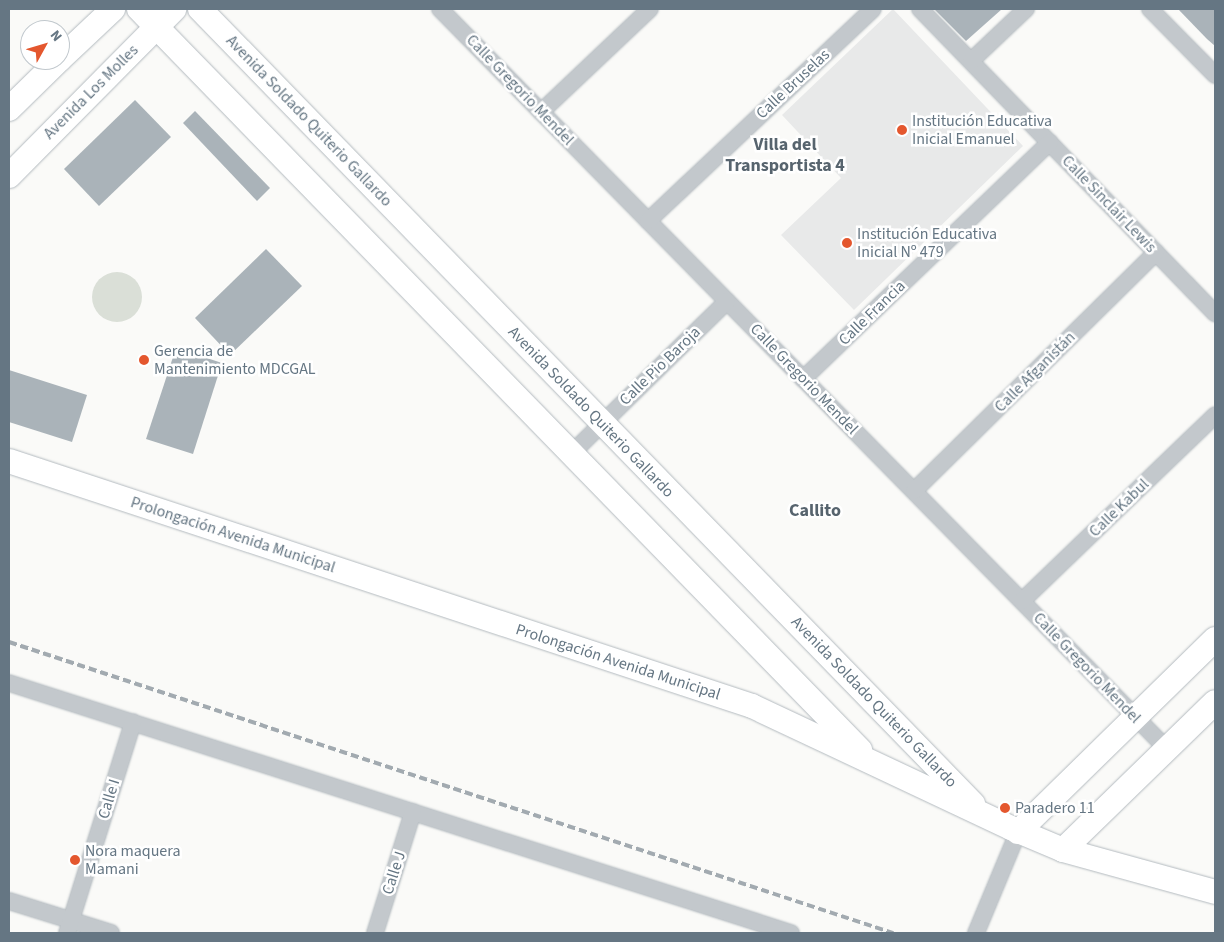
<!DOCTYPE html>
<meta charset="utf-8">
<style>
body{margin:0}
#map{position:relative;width:1224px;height:942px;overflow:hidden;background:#fafaf8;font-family:"Source Sans 3",sans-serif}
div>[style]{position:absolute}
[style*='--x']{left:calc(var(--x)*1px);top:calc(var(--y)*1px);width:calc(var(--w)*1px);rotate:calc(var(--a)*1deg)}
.built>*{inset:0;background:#e8e9e9}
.green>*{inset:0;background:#dadfd7}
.round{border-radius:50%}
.building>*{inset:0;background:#aab3b9}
.roads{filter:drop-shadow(0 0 1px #b3babf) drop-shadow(0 0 1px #b3babf)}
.street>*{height:16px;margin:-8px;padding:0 8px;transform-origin:8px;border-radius:8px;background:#c3c8cc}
.secondary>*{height:24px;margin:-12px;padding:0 12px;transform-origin:12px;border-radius:12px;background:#fff}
.rail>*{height:4px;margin-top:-2px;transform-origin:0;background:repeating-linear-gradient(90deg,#a2aab0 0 8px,transparent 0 12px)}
.dots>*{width:14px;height:14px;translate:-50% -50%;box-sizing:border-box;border:2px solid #fff;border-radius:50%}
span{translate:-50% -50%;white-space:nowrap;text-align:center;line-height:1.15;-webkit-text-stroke:5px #fff;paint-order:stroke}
.street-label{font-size:16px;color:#657683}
.poi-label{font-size:16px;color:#657683}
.left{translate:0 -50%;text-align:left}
.neighbourhood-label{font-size:18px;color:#57646e;font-weight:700}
.frame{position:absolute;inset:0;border:10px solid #657683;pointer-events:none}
.north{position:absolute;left:20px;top:20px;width:50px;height:50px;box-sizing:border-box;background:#fff;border:1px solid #c1c8cd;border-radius:50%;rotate:51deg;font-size:14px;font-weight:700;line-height:20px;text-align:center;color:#657683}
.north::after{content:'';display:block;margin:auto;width:18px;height:22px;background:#e4572e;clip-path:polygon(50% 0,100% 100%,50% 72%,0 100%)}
</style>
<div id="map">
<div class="built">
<i style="clip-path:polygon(893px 9px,1023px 146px,854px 310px,781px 235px,841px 178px,782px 115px)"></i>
</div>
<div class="green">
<i class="round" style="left:92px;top:272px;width:50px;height:50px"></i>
</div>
<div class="building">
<i style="clip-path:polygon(934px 9px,1002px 9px,966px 41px)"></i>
<i style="clip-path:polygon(1178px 9px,1215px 9px,1215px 46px,1207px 39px)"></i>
<i style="clip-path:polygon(135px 100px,171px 137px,99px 206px,64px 169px)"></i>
<i style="clip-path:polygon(195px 111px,270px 188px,257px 201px,183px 123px)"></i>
<i style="clip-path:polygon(266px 249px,302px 286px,230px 355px,195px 318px)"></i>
<i style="clip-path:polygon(176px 348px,222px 363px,193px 454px,146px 439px)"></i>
<i style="clip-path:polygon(9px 370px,87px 395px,72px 442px,9px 422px)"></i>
</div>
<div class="roads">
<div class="street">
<i style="--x:440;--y:9;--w:1037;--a:45.51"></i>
<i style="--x:920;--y:9;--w:424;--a:45.9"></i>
<i style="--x:1150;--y:9;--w:93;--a:45.4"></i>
<i style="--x:971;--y:61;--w:76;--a:-43.4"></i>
<i style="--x:541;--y:112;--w:150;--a:-43.4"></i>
<i style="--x:648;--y:221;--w:309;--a:-43.3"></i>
<i style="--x:803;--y:379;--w:342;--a:-43.8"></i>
<i style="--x:572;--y:453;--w:217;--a:-44.4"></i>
<i style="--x:914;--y:491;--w:340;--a:-44.6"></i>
<i style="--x:1022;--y:601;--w:268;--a:-43.9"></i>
<i style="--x:9;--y:683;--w:821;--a:17.73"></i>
<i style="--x:9;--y:901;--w:107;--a:17.4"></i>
<i style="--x:67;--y:933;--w:221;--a:-72.6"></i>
<i style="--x:375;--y:933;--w:127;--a:-72.6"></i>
<i style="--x:976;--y:933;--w:109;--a:-67.4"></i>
</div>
<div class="secondary">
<i style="--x:139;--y:9;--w:1034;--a:45.78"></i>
<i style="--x:200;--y:9;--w:1109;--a:45.8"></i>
<i style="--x:60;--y:59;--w:73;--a:-43.3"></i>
<i style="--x:9;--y:109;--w:70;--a:-44.4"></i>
<i style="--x:9;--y:176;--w:235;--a:-45.3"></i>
<i style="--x:9;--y:461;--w:782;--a:18.25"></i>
<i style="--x:752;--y:706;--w:286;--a:25.2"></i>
<i style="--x:1011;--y:828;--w:56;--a:22.9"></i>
<i style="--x:1063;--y:850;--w:158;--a:15.4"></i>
<i style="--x:1018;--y:832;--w:276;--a:-44.4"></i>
<i style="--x:1063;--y:850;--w:212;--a:-44.2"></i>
</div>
</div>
<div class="rail">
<i style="--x:9;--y:642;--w:931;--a:18.22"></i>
</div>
<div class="dots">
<i style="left:902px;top:130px;background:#e4572e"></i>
<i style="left:847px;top:243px;background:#e4572e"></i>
<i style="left:144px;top:360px;background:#e4572e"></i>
<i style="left:1005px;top:808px;background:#e4572e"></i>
<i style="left:75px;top:860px;background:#e4572e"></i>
</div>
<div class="street-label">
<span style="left:793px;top:84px;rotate:-43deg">Calle Bruselas</span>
<span style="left:520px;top:90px;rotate:46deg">Calle Gregorio Mendel</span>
<span style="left:91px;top:92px;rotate:-45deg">Avenida Los Molles</span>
<span style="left:309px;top:121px;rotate:46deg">Avenida Soldado Quiterio Gallardo</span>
<span style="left:1109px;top:204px;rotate:46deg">Calle Sinclair Lewis</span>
<span style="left:872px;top:313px;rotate:-44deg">Calle Francia</span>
<span style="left:660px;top:366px;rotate:-44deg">Calle Pio Baroja</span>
<span style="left:1035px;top:372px;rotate:-45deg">Calle Afganistán</span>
<span style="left:804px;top:379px;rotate:46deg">Calle Gregorio Mendel</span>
<span style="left:591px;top:412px;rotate:46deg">Avenida Soldado Quiterio Gallardo</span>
<span style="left:1119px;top:508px;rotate:-44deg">Calle Kabul</span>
<span style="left:233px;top:535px;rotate:18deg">Prolongación Avenida Municipal</span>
<span style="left:618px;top:662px;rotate:18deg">Prolongación Avenida Municipal</span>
<span style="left:1087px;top:668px;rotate:46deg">Calle Gregorio Mendel</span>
<span style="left:874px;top:702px;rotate:46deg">Avenida Soldado Quiterio Gallardo</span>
<span style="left:109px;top:799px;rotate:-73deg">Calle I</span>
<span style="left:394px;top:873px;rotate:-72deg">Calle J</span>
</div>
<div class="poi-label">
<span class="left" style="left:912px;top:130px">Institución Educativa<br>Inicial Emanuel</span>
<span class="left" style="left:857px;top:243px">Institución Educativa<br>Inicial Nº 479</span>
<span class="left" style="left:154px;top:360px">Gerencia de<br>Mantenimiento MDCGAL</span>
<span class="left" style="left:1015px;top:808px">Paradero 11</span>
<span class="left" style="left:85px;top:860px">Nora maquera<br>Mamani</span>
</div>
<div class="neighbourhood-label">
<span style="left:785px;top:156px">Villa del<br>Transportista 4</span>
<span style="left:815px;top:511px">Callito</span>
</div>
<div class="frame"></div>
<div class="north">N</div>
</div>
